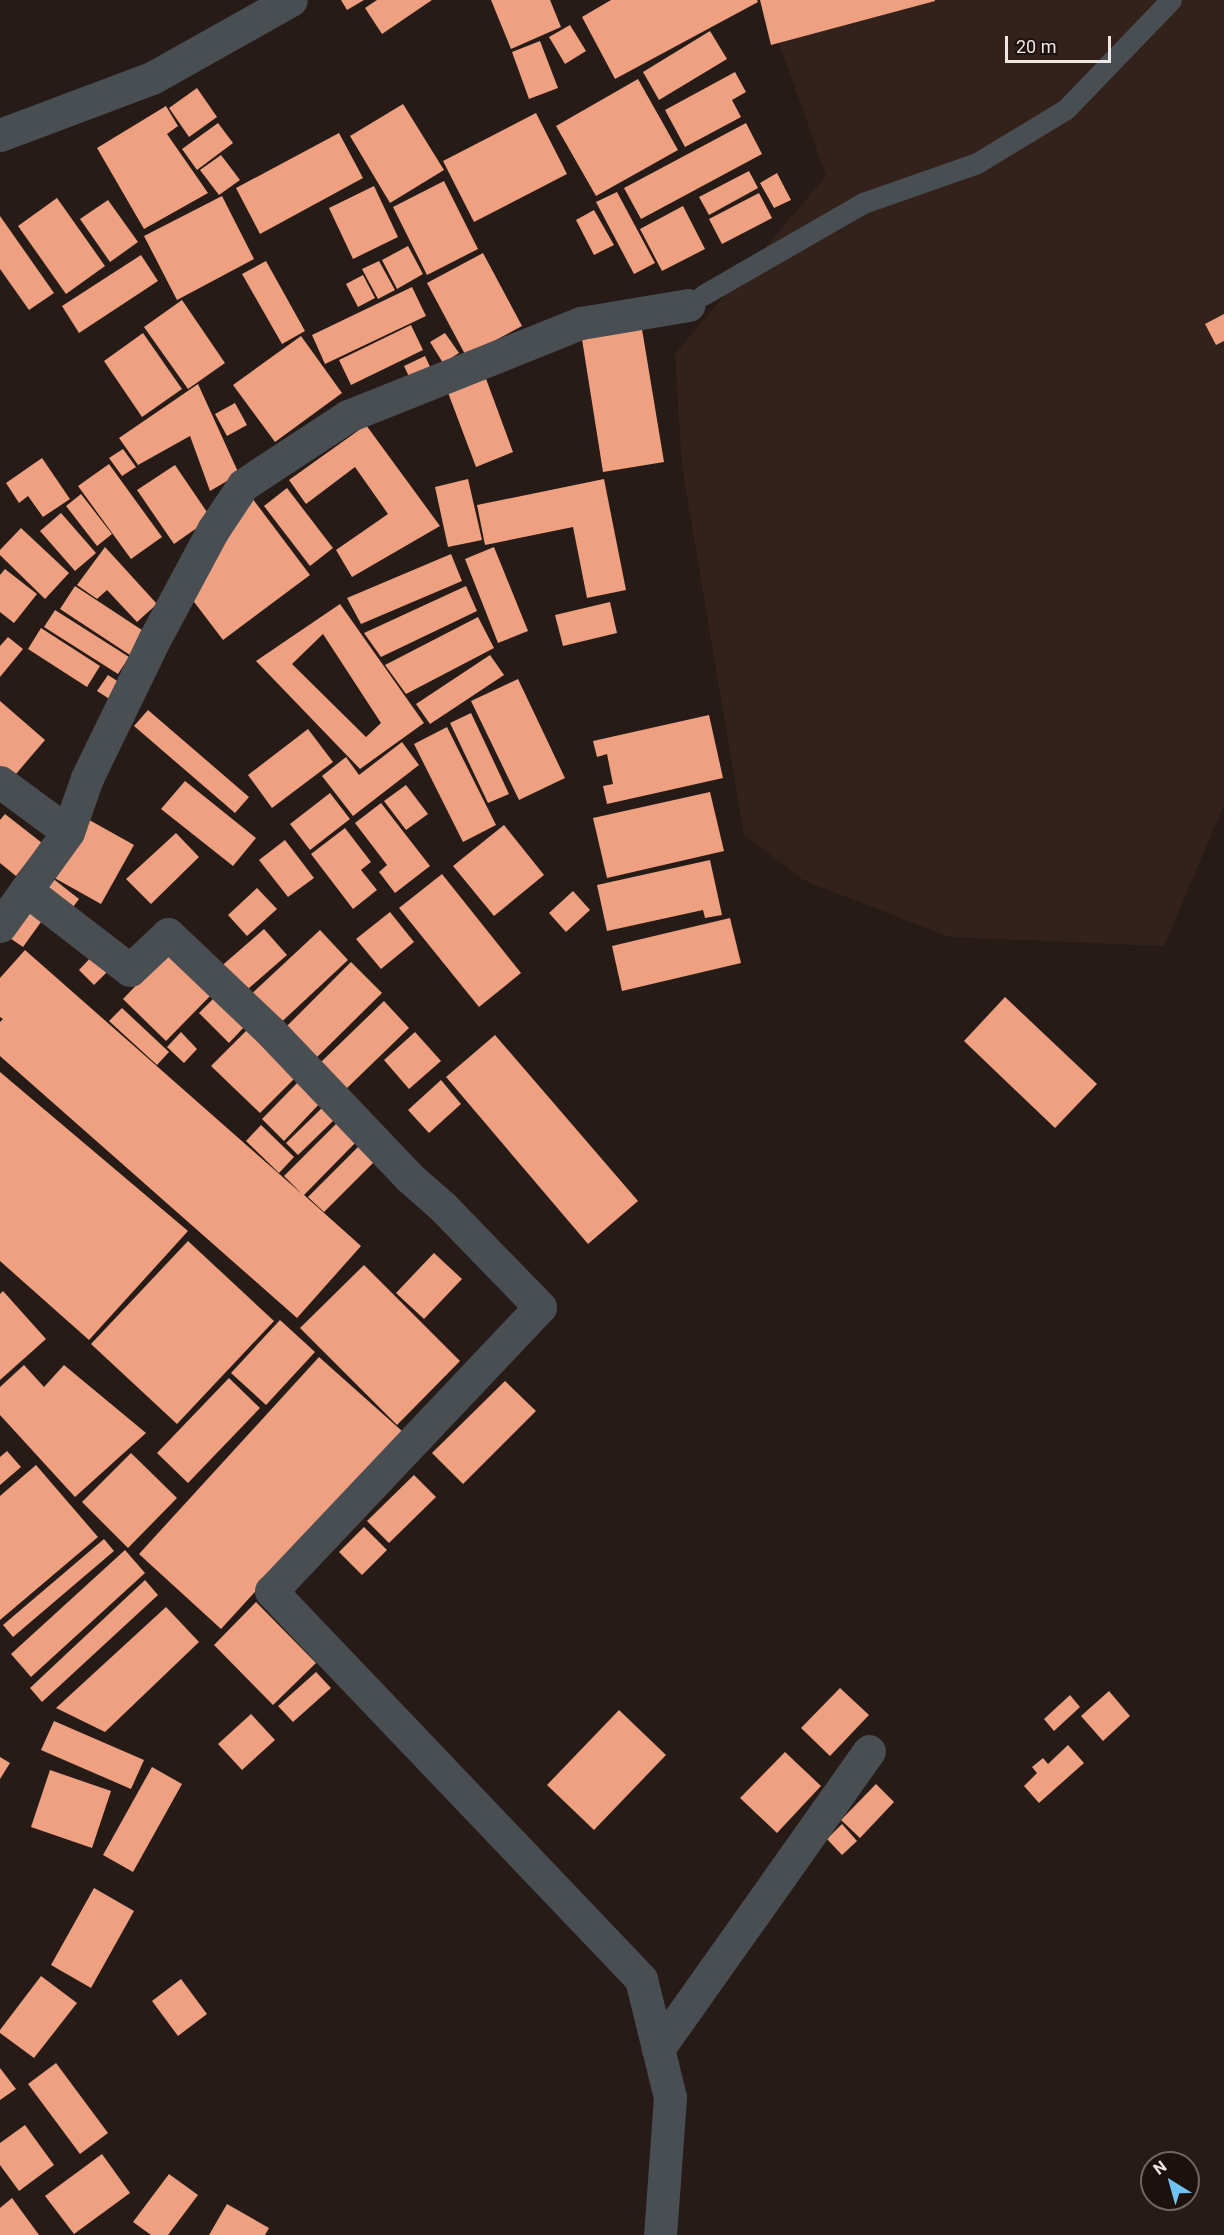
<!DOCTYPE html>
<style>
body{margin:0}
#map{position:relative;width:1224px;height:2235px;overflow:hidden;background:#261b16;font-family:Roboto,sans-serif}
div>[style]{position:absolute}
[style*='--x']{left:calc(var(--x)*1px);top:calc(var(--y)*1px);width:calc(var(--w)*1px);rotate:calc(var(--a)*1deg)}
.built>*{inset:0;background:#33221b}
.building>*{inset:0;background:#eea081}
.service>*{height:21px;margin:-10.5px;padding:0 10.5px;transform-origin:10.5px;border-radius:10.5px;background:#494e52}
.minor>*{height:33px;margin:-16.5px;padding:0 16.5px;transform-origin:16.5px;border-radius:16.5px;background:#494e52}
span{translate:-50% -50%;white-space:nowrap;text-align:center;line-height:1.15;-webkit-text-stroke:6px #1c110d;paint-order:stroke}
.north{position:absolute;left:1140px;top:2151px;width:60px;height:60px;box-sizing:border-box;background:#1c110d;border:2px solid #706763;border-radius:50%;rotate:323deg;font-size:16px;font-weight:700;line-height:24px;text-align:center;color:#efe7e4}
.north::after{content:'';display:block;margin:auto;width:21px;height:27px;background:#70c1f4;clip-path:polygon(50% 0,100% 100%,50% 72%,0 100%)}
.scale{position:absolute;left:1005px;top:36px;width:106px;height:27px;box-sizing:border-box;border:3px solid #efe7e4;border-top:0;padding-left:8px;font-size:18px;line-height:21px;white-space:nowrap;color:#efe7e4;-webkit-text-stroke:4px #1c110d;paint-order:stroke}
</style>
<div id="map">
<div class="built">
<i style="clip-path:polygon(764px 0,1224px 0,1224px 805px,1164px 946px,949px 937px,803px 880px,744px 835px,682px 467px,675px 354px,826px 176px)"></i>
</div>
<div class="building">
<i style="clip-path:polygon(341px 0,364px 0,347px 10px)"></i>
<i style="clip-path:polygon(377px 0,432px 0,382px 34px,365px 8px)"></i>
<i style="clip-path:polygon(491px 0,550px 0,561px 27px,511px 49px)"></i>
<i style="clip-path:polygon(611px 0,757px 0,758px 2px,615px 79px,582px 17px)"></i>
<i style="clip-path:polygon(760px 0,935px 0,935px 1px,771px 45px)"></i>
<i style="clip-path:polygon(570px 25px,586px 51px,565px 64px,549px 37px)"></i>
<i style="clip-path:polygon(710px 31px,727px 59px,659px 100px,643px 72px)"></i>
<i style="clip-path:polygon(540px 41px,558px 88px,529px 99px,512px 52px)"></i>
<i style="clip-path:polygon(735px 72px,746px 92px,732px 100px,741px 117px,685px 147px,665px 110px)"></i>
<i style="clip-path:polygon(638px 79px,678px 150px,596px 196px,556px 126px)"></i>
<i style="clip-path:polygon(197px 88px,217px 117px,189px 137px,169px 108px)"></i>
<i style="clip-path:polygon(403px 104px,444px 170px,390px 203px,350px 136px)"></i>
<i style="clip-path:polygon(166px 106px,178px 126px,167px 134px,208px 193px,144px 229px,97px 148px)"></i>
<i style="clip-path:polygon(536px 113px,567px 174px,474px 222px,443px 161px)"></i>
<i style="clip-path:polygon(218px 123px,233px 143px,197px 170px,182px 149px)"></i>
<i style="clip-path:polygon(746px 123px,762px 154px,641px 219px,624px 188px)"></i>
<i style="clip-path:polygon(339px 133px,363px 178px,260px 234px,236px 188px)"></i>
<i style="clip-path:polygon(221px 155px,240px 180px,219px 195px,200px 170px)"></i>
<i style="clip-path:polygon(749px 171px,758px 188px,709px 215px,699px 197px)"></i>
<i style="clip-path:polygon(777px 173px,791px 200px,774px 208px,760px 183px)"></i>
<i style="clip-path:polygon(444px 181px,478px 249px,427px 275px,393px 207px)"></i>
<i style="clip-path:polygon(374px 186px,398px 237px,353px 259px,329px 208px)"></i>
<i style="clip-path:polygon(617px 192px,655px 263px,634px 274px,596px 202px)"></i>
<i style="clip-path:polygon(759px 193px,772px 218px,722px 244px,709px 219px)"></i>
<i style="clip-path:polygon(222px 196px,254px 259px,177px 300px,144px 236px)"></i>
<i style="clip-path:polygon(57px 198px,105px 266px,66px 294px,18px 226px)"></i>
<i style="clip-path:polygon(108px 200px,138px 242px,110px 262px,80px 219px)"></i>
<i style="clip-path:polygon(683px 206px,705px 249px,662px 271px,640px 229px)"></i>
<i style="clip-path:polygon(594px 210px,614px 245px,594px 255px,576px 220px)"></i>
<i style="clip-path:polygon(0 216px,54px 293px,29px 310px,0 269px)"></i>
<i style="clip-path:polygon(408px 246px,423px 274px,397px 289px,382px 260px)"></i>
<i style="clip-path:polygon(483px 253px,522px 326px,466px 356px,427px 283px)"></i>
<i style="clip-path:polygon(141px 255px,158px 281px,79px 333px,62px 306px)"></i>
<i style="clip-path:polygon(266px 261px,305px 331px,282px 344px,242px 274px)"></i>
<i style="clip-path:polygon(379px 261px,395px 290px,378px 299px,362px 269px)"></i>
<i style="clip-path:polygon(363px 275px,375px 298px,358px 307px,346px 284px)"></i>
<i style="clip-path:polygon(412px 287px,426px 316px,325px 364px,312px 335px)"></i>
<i style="clip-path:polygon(182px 300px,225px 363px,188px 389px,144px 327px)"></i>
<i style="clip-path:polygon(1224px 314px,1224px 341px,1216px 345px,1205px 324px)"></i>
<i style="clip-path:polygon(641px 323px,664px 462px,603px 472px,581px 333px)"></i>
<i style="clip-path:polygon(411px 325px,423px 350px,351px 385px,339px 360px)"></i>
<i style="clip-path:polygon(143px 333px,182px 389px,142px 417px,104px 361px)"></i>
<i style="clip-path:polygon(445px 333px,459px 353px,443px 363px,430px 342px)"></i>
<i style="clip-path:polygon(301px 336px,342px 393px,275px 442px,233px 385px)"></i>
<i style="clip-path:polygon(425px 356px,433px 373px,412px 383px,404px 366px)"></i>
<i style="clip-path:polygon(485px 376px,513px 452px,476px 467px,447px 390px)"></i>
<i style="clip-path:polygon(198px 384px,239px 474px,210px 491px,190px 436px,138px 465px,119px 438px)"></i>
<i style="clip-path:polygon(235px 403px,247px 425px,227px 436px,215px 414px)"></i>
<i style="clip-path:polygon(366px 425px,440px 526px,352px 577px,336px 550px,388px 514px,355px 467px,306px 504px,289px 480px)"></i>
<i style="clip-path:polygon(123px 449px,136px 467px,122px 476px,109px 458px)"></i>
<i style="clip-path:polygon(42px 458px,70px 499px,43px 517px,28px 496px,19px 503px,6px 483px)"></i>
<i style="clip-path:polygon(109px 464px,162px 537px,131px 559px,78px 486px)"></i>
<i style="clip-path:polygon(175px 465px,211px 518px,174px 544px,137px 490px)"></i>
<i style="clip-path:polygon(468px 479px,482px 540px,448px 547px,435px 487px)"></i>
<i style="clip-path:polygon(604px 479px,626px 590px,587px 598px,573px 527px,485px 545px,477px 505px)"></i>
<i style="clip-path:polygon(287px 488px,333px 548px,310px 566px,264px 506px)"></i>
<i style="clip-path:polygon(81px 494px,112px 534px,97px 546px,66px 506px)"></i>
<i style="clip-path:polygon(249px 494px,310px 575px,223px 640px,185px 590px)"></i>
<i style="clip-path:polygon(61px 513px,96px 553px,75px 571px,40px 531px)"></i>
<i style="clip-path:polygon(21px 528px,69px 573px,45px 599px,0 555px,0 550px)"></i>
<i style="clip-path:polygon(105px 547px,157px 604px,137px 622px,107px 590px,97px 599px,77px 585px)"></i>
<i style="clip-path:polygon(494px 547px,528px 631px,498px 643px,465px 559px)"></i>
<i style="clip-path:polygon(451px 554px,462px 581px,361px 624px,347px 598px)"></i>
<i style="clip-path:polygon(5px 569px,37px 594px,14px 623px,0 612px,0 575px)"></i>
<i style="clip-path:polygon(75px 586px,148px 634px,133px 657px,60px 609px)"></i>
<i style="clip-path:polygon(466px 586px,477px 611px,381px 657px,364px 633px)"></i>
<i style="clip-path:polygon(610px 602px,617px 633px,563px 646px,555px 615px)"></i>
<i style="clip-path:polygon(evenodd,340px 604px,424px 723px,360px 769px,256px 661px,340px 604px,323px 634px,381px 723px,366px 737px,292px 664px,323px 634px)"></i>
<i style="clip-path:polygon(55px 610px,129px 657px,118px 674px,44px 627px)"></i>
<i style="clip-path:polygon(478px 617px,494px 648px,406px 694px,385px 665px)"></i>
<i style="clip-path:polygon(41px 628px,100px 666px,87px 687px,28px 649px)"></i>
<i style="clip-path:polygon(8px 637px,23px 649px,0 677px,0 646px)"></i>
<i style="clip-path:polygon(490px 655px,504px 675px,430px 724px,416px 704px)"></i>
<i style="clip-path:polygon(108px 675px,122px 684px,111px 700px,97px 691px)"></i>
<i style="clip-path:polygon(518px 679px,565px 778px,519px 800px,471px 701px)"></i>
<i style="clip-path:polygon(0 701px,45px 740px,10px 781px,0 772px)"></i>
<i style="clip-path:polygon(148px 710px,249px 797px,235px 813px,134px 726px)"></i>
<i style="clip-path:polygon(471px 713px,509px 794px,488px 803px,450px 723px)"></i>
<i style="clip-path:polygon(709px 715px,723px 778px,607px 804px,603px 786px,613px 784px,607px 754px,597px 757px,593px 741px)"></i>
<i style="clip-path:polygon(447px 727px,496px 825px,463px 842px,414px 744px)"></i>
<i style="clip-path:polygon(308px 729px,333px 762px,272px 808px,248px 775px)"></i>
<i style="clip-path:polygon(402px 742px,419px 765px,353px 816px,322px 776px,346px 757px,359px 775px)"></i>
<i style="clip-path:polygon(185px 781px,256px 838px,233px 866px,161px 809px)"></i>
<i style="clip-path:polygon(406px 785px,428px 814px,406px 830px,384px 801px)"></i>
<i style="clip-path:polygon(710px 792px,724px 851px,607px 878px,593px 818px)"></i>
<i style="clip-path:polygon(330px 793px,350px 819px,310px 850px,290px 824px)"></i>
<i style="clip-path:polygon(381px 803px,430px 866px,395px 893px,379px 872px,387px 865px,355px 823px)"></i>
<i style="clip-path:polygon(5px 814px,42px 843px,16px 876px,0 863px,0 820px)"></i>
<i style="clip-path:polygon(84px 817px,134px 845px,101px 904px,51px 876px)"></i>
<i style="clip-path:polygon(504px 825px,544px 875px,494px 916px,453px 866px)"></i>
<i style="clip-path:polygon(345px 828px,371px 862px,361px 870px,377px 890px,353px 909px,311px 854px)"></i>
<i style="clip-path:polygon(176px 833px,199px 857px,151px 904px,126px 879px)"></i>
<i style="clip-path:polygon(285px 840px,314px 878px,288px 897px,259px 860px)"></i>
<i style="clip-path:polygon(710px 860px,722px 915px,705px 918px,703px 910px,607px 931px,597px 885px)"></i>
<i style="clip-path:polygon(442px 874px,521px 973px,479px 1007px,399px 908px)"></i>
<i style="clip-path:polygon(51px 877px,79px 899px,67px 915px,39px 894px)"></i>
<i style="clip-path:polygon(257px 888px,277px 909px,247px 936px,228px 915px)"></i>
<i style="clip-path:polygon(573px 891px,590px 910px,566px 932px,549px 913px)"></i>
<i style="clip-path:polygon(25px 900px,46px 915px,23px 947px,1px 932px)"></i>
<i style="clip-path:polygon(390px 912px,414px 942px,381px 969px,356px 939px)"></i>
<i style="clip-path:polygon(730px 918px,741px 963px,622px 991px,612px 946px)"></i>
<i style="clip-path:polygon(264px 929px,287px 955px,241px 995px,218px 969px)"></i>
<i style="clip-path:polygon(320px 930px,348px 960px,274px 1029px,246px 999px)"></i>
<i style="clip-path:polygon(25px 950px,302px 1194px,284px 1176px,338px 1122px,357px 1141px,304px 1195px,361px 1246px,297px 1318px,0 1056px,0 1022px,3px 1019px,0 1017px,0 978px)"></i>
<i style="clip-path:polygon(97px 951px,113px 966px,94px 985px,79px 970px)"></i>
<i style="clip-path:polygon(168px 952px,212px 994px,166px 1041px,123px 999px)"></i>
<i style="clip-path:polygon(351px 962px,382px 993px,308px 1066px,278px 1035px)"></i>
<i style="clip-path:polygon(216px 996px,246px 1025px,229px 1043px,199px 1013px)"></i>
<i style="clip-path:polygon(1005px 997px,1097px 1084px,1055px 1128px,964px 1041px)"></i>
<i style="clip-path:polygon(384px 1001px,409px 1028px,346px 1089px,320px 1063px)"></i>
<i style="clip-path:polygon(122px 1008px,169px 1052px,157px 1065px,109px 1021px)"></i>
<i style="clip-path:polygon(252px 1025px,301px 1072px,260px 1113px,211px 1066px)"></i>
<i style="clip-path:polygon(181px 1032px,197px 1049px,184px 1063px,167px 1047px)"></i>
<i style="clip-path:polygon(415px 1032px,441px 1061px,409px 1089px,384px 1060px)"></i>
<i style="clip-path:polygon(495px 1035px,638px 1201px,588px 1244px,446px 1077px)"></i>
<i style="clip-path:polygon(0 1072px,188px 1231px,89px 1340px,0 1261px)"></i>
<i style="clip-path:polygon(301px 1079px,323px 1100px,284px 1141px,262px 1119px)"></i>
<i style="clip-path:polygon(441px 1080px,461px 1104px,429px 1133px,408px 1110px)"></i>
<i style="clip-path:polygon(323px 1107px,335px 1119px,298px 1155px,286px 1143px)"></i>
<i style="clip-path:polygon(261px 1125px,294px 1157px,279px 1173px,246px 1141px)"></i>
<i style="clip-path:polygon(361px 1144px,377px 1159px,324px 1212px,308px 1197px)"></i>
<i style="clip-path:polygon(188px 1241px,274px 1321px,177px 1424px,91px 1344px)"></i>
<i style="clip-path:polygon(434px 1253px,462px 1279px,424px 1319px,396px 1293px)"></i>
<i style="clip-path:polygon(364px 1265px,460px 1361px,397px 1425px,300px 1328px)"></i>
<i style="clip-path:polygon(3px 1291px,46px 1339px,0 1380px,0 1294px)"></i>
<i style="clip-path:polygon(280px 1320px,315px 1352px,266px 1405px,231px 1373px)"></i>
<i style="clip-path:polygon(319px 1357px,402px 1431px,221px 1629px,139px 1554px)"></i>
<i style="clip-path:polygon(24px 1365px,44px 1387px,64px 1365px,146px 1433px,75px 1497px,0 1415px,0 1387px)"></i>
<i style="clip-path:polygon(229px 1378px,260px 1408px,188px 1483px,157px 1453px)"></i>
<i style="clip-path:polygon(505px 1381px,536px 1411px,463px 1484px,432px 1453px)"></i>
<i style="clip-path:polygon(7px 1451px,21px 1467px,0 1485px,0 1457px)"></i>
<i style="clip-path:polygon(131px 1453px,177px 1498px,128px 1548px,82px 1502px)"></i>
<i style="clip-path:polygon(36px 1465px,98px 1537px,0 1620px,0 1496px)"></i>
<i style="clip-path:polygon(414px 1475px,436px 1497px,389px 1543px,367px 1521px)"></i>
<i style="clip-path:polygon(364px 1527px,387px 1550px,362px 1575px,339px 1552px)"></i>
<i style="clip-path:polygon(104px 1539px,114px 1551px,13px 1637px,3px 1625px)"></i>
<i style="clip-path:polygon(125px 1550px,145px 1573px,31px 1677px,11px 1654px)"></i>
<i style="clip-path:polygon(145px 1580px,158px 1595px,42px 1702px,30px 1688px)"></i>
<i style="clip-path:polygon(256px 1602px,316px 1663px,273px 1705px,214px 1645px)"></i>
<i style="clip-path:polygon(166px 1607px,199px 1642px,105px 1732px,56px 1708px)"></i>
<i style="clip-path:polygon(316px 1672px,331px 1688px,293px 1722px,278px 1706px)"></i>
<i style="clip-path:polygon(840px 1688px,869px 1715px,830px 1756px,801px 1728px)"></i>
<i style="clip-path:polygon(1109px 1691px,1130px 1716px,1103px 1741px,1081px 1716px)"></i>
<i style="clip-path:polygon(1070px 1695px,1080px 1707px,1054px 1731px,1044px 1719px)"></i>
<i style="clip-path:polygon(619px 1710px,666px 1755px,594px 1830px,547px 1785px)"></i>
<i style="clip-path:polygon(251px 1714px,275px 1740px,242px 1770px,218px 1744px)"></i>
<i style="clip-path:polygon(54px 1721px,144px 1760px,131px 1789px,41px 1750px)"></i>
<i style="clip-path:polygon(1068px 1745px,1084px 1763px,1039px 1803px,1024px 1786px,1037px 1773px,1032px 1767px,1043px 1758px,1048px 1764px)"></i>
<i style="clip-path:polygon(785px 1752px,821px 1786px,777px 1833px,740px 1798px)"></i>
<i style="clip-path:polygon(0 1757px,10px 1763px,0 1779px)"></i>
<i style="clip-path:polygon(152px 1767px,182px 1784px,133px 1872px,103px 1855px)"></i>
<i style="clip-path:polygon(50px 1770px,111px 1791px,92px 1848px,31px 1827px)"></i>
<i style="clip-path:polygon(876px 1784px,894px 1802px,860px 1838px,841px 1820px)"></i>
<i style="clip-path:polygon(842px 1824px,857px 1841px,842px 1855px,827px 1839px)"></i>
<i style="clip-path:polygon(94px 1888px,134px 1911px,91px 1988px,51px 1965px)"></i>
<i style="clip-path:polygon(41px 1976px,77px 2003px,34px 2058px,0 2033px,0 2030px)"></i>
<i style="clip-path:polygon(181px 1979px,207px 2014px,178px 2036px,152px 2001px)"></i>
<i style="clip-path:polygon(56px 2063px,108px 2133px,80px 2154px,28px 2084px)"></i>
<i style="clip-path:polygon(0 2068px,16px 2089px,0 2100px)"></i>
<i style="clip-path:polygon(25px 2125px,54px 2165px,19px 2191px,0 2165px,0 2143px)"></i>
<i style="clip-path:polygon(102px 2154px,130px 2193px,74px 2234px,45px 2196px)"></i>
<i style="clip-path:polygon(169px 2174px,198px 2195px,168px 2235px,151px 2235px,133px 2222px)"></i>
<i style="clip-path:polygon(12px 2198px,39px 2235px,0 2235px,0 2208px)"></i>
<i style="clip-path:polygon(227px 2204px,269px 2228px,265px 2235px,209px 2235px)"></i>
</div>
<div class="service">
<i style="--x:703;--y:295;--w:185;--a:-29.9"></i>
<i style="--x:863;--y:203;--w:121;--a:-19.3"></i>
<i style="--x:977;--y:163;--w:104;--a:-31.2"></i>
<i style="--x:1066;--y:109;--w:151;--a:-46.1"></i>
</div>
<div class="minor">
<i style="--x:0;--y:135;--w:162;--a:-20.6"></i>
<i style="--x:152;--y:78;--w:159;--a:-29.3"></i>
<i style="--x:0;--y:782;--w:84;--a:36.3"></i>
<i style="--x:68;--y:832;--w:116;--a:125.9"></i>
<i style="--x:68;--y:832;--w:57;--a:-70.6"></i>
<i style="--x:87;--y:778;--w:153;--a:-64.1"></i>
<i style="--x:154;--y:640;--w:125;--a:-61.8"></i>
<i style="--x:213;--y:530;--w:54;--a:-56.3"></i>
<i style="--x:243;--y:485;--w:126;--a:-33.3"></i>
<i style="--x:348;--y:416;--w:251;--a:-21.8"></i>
<i style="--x:581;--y:323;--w:109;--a:-9.5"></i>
<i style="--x:26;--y:890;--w:131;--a:37.6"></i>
<i style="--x:130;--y:970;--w:52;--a:-43.5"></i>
<i style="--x:168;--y:934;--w:142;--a:43.6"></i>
<i style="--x:271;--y:1032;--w:200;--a:46.4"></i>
<i style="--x:409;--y:1177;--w:47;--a:41.5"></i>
<i style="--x:444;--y:1208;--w:138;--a:45.9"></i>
<i style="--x:540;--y:1307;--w:391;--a:133.4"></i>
<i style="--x:271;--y:1591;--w:536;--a:46.36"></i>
<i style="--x:641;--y:1979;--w:122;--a:76.2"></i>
<i style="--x:670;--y:2097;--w:138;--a:94.1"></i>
<i style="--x:658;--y:2049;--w:365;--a:-54.7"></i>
</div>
<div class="north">N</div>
<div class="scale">20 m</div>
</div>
